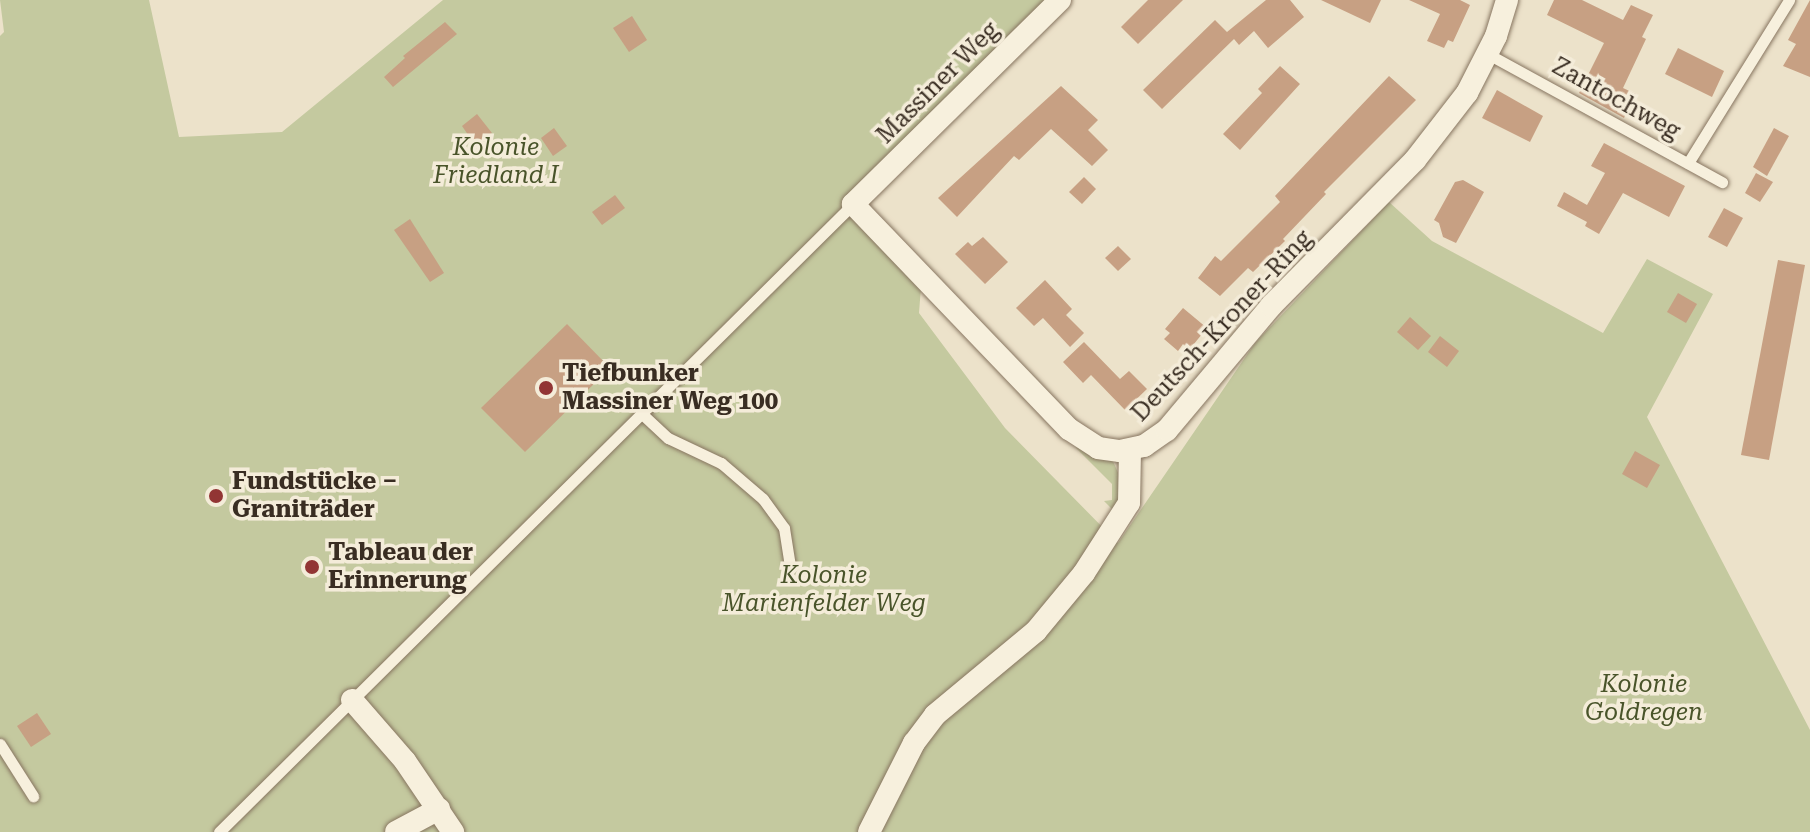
<!DOCTYPE html>
<meta charset="utf-8">
<style>
body{margin:0}
#map{position:relative;width:1810px;height:832px;overflow:hidden;background:#ece2ca;font-family:"Roboto Serif",serif}
div>[style]{position:absolute}
[style*='--x']{left:calc(var(--x)*1px);top:calc(var(--y)*1px);width:calc(var(--w)*1px);rotate:calc(var(--a)*1deg)}
.green>*{inset:0;background:#c4c99f}
.building>*{inset:0;background:#c7a083}
.roads{filter:drop-shadow(0 0 2px #877560) drop-shadow(0 0 2px #877560)}
.lane>*{height:11px;margin:-5.5px;padding:0 5.5px;transform-origin:5.5px;border-radius:5.5px;background:#f7f0dd}
.street>*{height:22px;margin:-11px;padding:0 11px;transform-origin:11px;border-radius:11px;background:#f7f0dd}
.dots>*{width:22px;height:22px;translate:-50% -50%;box-sizing:border-box;border:4px solid #f4ecd9;border-radius:50%}
span{translate:-50% -50%;white-space:nowrap;text-align:center;line-height:1.15;-webkit-text-stroke:7px #f4ecd9;paint-order:stroke}
.street-label{font-size:24px;color:#392d22}
.park-label{font-size:24px;color:#49542a;font-style:italic}
.poi-label{font-size:24px;color:#392d22;font-weight:700}
.left{translate:0 -50%;text-align:left}
</style>
<div id="map">
<div class="green">
<i style="clip-path:polygon(0 0,149px 0,179px 137px,282px 132px,443px 0,1049px 0,842px 204px,921px 287px,919px 313px,1005px 428px,1118px 543px,1255px 343px,1389px 202px,1432px 241px,1603px 333px,1647px 259px,1713px 294px,1647px 417px,1810px 730px,1810px 832px,0 832px,0 36px,4px 32px)"></i>
<i style="clip-path:polygon(1075px 447px,1112px 459px,1123px 484px,1123px 494px,1113px 510px,1104px 501px,1112px 500px,1112px 484px)"></i>
</div>
<div class="building">
<i style="clip-path:polygon(1148px 0,1183px 0,1138px 44px,1121px 27px)"></i>
<i style="clip-path:polygon(1266px 0,1290px 0,1304px 17px,1268px 48px,1254px 31px,1239px 45px,1234px 39px,1162px 109px,1143px 90px,1215px 20px,1227px 32px)"></i>
<i style="clip-path:polygon(1321px 0,1381px 0,1370px 23px)"></i>
<i style="clip-path:polygon(1409px 0,1460px 0,1470px 5px,1453px 42px,1448px 40px,1444px 48px,1427px 41px,1440px 14px)"></i>
<i style="clip-path:polygon(1554px 0,1582px 0,1623px 20px,1631px 5px,1653px 15px,1642px 37px,1646px 39px,1623px 88px,1636px 94px,1624px 118px,1579px 93px,1604px 43px,1547px 15px)"></i>
<i style="clip-path:polygon(1810px 0,1810px 77px,1783px 66px,1796px 44px,1788px 40px)"></i>
<i style="clip-path:polygon(632px 16px,647px 40px,629px 52px,613px 28px)"></i>
<i style="clip-path:polygon(445px 22px,457px 34px,393px 87px,384px 77px,405px 58px,403px 56px)"></i>
<i style="clip-path:polygon(1678px 48px,1724px 71px,1712px 97px,1665px 74px)"></i>
<i style="clip-path:polygon(1280px 66px,1300px 84px,1240px 150px,1223px 134px,1262px 93px,1258px 89px)"></i>
<i style="clip-path:polygon(1389px 76px,1416px 100px,1324px 192px,1326px 194px,1283px 239px,1285px 241px,1253px 272px,1248px 268px,1220px 296px,1198px 278px,1215px 256px,1221px 261px,1280px 202px,1275px 196px)"></i>
<i style="clip-path:polygon(1061px 86px,1098px 120px,1088px 130px,1108px 150px,1092px 166px,1051px 129px,1019px 160px,1014px 156px,957px 217px,938px 198px)"></i>
<i style="clip-path:polygon(1497px 90px,1543px 116px,1530px 142px,1482px 118px)"></i>
<i style="clip-path:polygon(477px 114px,492px 133px,475px 145px,462px 126px)"></i>
<i style="clip-path:polygon(554px 128px,567px 146px,553px 156px,541px 138px)"></i>
<i style="clip-path:polygon(1774px 128px,1789px 136px,1767px 176px,1753px 167px)"></i>
<i style="clip-path:polygon(1604px 143px,1685px 186px,1669px 217px,1623px 193px,1599px 234px,1585px 226px,1587px 222px,1557px 206px,1564px 192px,1587px 205px,1605px 173px,1591px 166px)"></i>
<i style="clip-path:polygon(1756px 173px,1773px 182px,1760px 202px,1745px 193px)"></i>
<i style="clip-path:polygon(1084px 177px,1096px 189px,1082px 204px,1069px 192px)"></i>
<i style="clip-path:polygon(1463px 180px,1484px 192px,1456px 243px,1443px 237px,1439px 223px,1434px 220px,1455px 182px)"></i>
<i style="clip-path:polygon(615px 195px,625px 208px,602px 225px,592px 212px)"></i>
<i style="clip-path:polygon(1724px 208px,1743px 218px,1727px 247px,1708px 237px)"></i>
<i style="clip-path:polygon(410px 219px,444px 273px,430px 282px,394px 230px)"></i>
<i style="clip-path:polygon(983px 237px,1008px 262px,985px 284px,955px 254px,968px 242px,972px 246px)"></i>
<i style="clip-path:polygon(1118px 246px,1131px 259px,1118px 271px,1105px 258px)"></i>
<i style="clip-path:polygon(1778px 260px,1805px 265px,1769px 460px,1741px 455px)"></i>
<i style="clip-path:polygon(1045px 280px,1072px 309px,1066px 315px,1084px 333px,1070px 347px,1043px 318px,1034px 326px,1016px 308px)"></i>
<i style="clip-path:polygon(1678px 293px,1697px 304px,1686px 323px,1667px 312px)"></i>
<i style="clip-path:polygon(1183px 308px,1207px 328px,1189px 350px,1183px 344px,1178px 351px,1164px 339px,1170px 333px,1165px 329px)"></i>
<i style="clip-path:polygon(1410px 317px,1431px 336px,1418px 350px,1397px 332px)"></i>
<i style="clip-path:polygon(567px 324px,610px 368px,525px 452px,481px 408px)"></i>
<i style="clip-path:polygon(1440px 336px,1459px 351px,1447px 367px,1428px 352px)"></i>
<i style="clip-path:polygon(1084px 342px,1120px 379px,1129px 371px,1147px 389px,1125px 410px,1091px 375px,1083px 383px,1063px 362px)"></i>
<i style="clip-path:polygon(1635px 451px,1660px 465px,1647px 488px,1622px 474px)"></i>
<i style="clip-path:polygon(37px 713px,51px 734px,31px 747px,17px 726px)"></i>
</div>
<div class="roads">
<div class="lane">
<i style="--x:1488;--y:54;--w:267;--a:28.7"></i>
<i style="--x:1688;--y:163;--w:192;--a:-58.2"></i>
<i style="--x:641;--y:413;--w:37;--a:43"></i>
<i style="--x:668;--y:438;--w:59;--a:25.3"></i>
<i style="--x:721;--y:463;--w:55;--a:40.6"></i>
<i style="--x:763;--y:499;--w:36;--a:54"></i>
<i style="--x:784;--y:528;--w:39;--a:81"></i>
<i style="--x:0;--y:744;--w:62;--a:57.6"></i>
<i style="--x:219;--y:832;--w:892;--a:-44.73"></i>
</div>
<div class="street">
<i style="--x:1060;--y:0;--w:291;--a:135.4"></i>
<i style="--x:853;--y:204;--w:312;--a:46.2"></i>
<i style="--x:1069;--y:429;--w:35;--a:33"></i>
<i style="--x:1098;--y:448;--w:22;--a:8"></i>
<i style="--x:1120;--y:451;--w:25;--a:-12"></i>
<i style="--x:1144;--y:446;--w:28;--a:-35"></i>
<i style="--x:1167;--y:430;--w:162;--a:-50"></i>
<i style="--x:1271;--y:306;--w:205;--a:-45.4"></i>
<i style="--x:1415;--y:160;--w:85;--a:-52.2"></i>
<i style="--x:1467;--y:93;--w:64;--a:-63"></i>
<i style="--x:1496;--y:36;--w:38;--a:-73"></i>
<i style="--x:352;--y:700;--w:81;--a:49"></i>
<i style="--x:405;--y:761;--w:86;--a:55.9"></i>
<i style="--x:396;--y:832;--w:49;--a:-28.1"></i>
<i style="--x:869;--y:832;--w:100;--a:-63.2"></i>
<i style="--x:914;--y:743;--w:35;--a:-53"></i>
<i style="--x:935;--y:715;--w:131;--a:-39.7"></i>
<i style="--x:1036;--y:631;--w:75;--a:-50.4"></i>
<i style="--x:1084;--y:573;--w:83;--a:-57.3"></i>
<i style="--x:1129;--y:503;--w:53;--a:-88.9"></i>
</div>
</div>
<div class="dots">
<i style="left:546px;top:388px;background:#923534"></i>
<i style="left:216px;top:496px;background:#923534"></i>
<i style="left:312px;top:567px;background:#923534"></i>
</div>
<div class="street-label">
<span style="left:938px;top:83px;rotate:-45deg">Massiner Weg</span>
<span style="left:1616px;top:99px;rotate:29deg">Zantochweg</span>
<span style="left:1222px;top:326px;rotate:-47deg">Deutsch-Kroner-Ring</span>
</div>
<div class="park-label">
<span style="left:496px;top:162px">Kolonie<br>Friedland I</span>
<span style="left:824px;top:590px">Kolonie<br>Marienfelder Weg</span>
<span style="left:1644px;top:699px">Kolonie<br>Goldregen</span>
</div>
<div class="poi-label">
<span class="left" style="left:562px;top:388px">Tiefbunker<br>Massiner Weg 100</span>
<span class="left" style="left:232px;top:496px">Fundstücke –<br>Graniträder</span>
<span class="left" style="left:328px;top:567px">Tableau der<br>Erinnerung</span>
</div>
</div>
